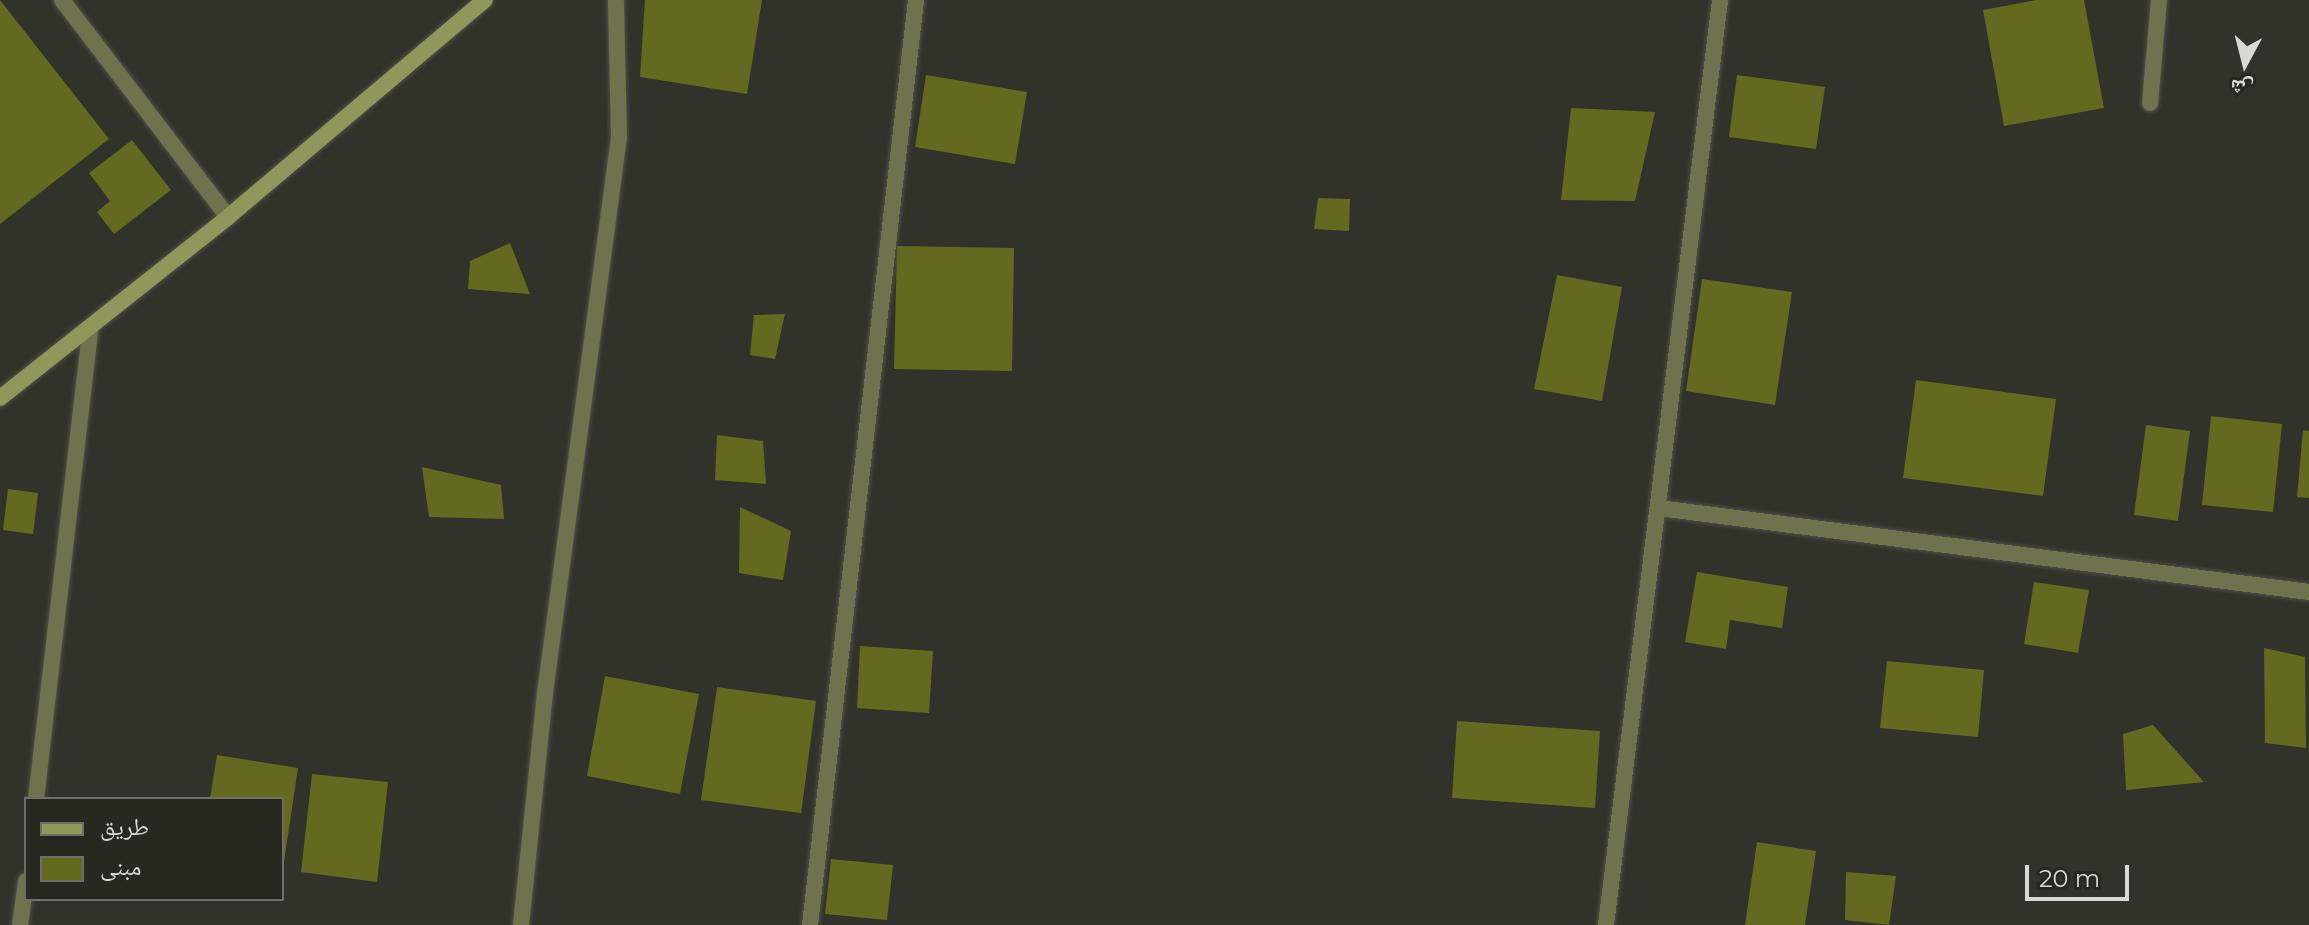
<!DOCTYPE html>
<meta charset="utf-8">
<style>
body{margin:0}
#map{position:relative;width:2309px;height:925px;overflow:hidden;background:#31322a;font-family:Montserrat,"Noto Naskh Arabic",sans-serif}
div>[style]{position:absolute}
[style*='--x']{left:calc(var(--x)*1px);top:calc(var(--y)*1px);width:calc(var(--w)*1px);rotate:calc(var(--a)*1deg)}
.building>*{inset:0;background:#636a1f}
.roads{filter:drop-shadow(0 0 2px #4f5049) drop-shadow(0 0 2px #4f5049)}
.minor>*{height:16px;margin:-8px;padding:0 8px;transform-origin:8px;border-radius:8px;background:#6e724d}
.secondary>*{height:16px;margin:-8px;padding:0 8px;transform-origin:8px;border-radius:8px;background:#8f975b}
span{translate:-50% -50%;white-space:nowrap;text-align:center;line-height:1.15;-webkit-text-stroke:8px #272820;paint-order:stroke}
.legend{position:absolute;left:24px;top:797px;width:260px;height:104px;box-sizing:border-box;background:#272820;border:2px solid #6e6f68;margin:0;padding:10px 14px;list-style:none;font-size:24px;color:#d8d9d4}
.legend li{display:flex;align-items:center;gap:16px;height:40px}
.legend b{width:40px;border:2px solid #6e6f68}
.north{position:absolute;left:2205px;top:24px;width:80px;height:80px;-webkit-text-stroke:6px #272820;paint-order:stroke;rotate:187deg;font-size:22px;font-weight:700;line-height:32px;text-align:center;color:#d8d9d4}
.north::after{content:'';display:block;margin:auto;width:28px;height:36px;background:#d8d9d4;clip-path:polygon(50% 0,100% 100%,50% 72%,0 100%)}
.scale{position:absolute;left:2025px;top:865px;width:104px;height:36px;box-sizing:border-box;border:4px solid #d8d9d4;border-top:0;padding-left:10px;font-size:24px;line-height:28px;white-space:nowrap;color:#d8d9d4;-webkit-text-stroke:6px #272820;paint-order:stroke}
</style>
<div id="map">
<div class="building">
<i style="clip-path:polygon(0 0,109px 139px,0 224px)"></i>
<i style="clip-path:polygon(645px 0,762px 0,747px 94px,640px 77px)"></i>
<i style="clip-path:polygon(2037px 0,2084px 0,2104px 108px,2004px 126px,1983px 10px)"></i>
<i style="clip-path:polygon(926px 75px,1027px 92px,1015px 164px,915px 147px)"></i>
<i style="clip-path:polygon(1737px 75px,1825px 87px,1816px 149px,1729px 137px)"></i>
<i style="clip-path:polygon(1571px 108px,1655px 112px,1635px 201px,1561px 200px)"></i>
<i style="clip-path:polygon(132px 140px,171px 190px,114px 234px,97px 212px,110px 201px,89px 173px)"></i>
<i style="clip-path:polygon(1318px 198px,1350px 199px,1349px 231px,1314px 229px)"></i>
<i style="clip-path:polygon(510px 243px,530px 294px,468px 289px,470px 261px)"></i>
<i style="clip-path:polygon(897px 246px,1014px 248px,1012px 371px,894px 369px)"></i>
<i style="clip-path:polygon(1557px 275px,1622px 287px,1602px 401px,1534px 389px)"></i>
<i style="clip-path:polygon(1702px 279px,1792px 292px,1775px 405px,1686px 391px)"></i>
<i style="clip-path:polygon(785px 314px,775px 359px,750px 355px,754px 315px)"></i>
<i style="clip-path:polygon(1916px 380px,2056px 399px,2043px 496px,1903px 478px)"></i>
<i style="clip-path:polygon(2211px 416px,2282px 424px,2273px 512px,2202px 505px)"></i>
<i style="clip-path:polygon(2146px 425px,2190px 431px,2178px 521px,2134px 515px)"></i>
<i style="clip-path:polygon(2303px 430px,2309px 431px,2309px 498px,2297px 497px)"></i>
<i style="clip-path:polygon(717px 435px,763px 441px,766px 484px,715px 480px)"></i>
<i style="clip-path:polygon(422px 467px,501px 485px,504px 519px,429px 517px)"></i>
<i style="clip-path:polygon(8px 489px,38px 493px,33px 534px,3px 530px)"></i>
<i style="clip-path:polygon(740px 507px,791px 531px,783px 580px,739px 573px)"></i>
<i style="clip-path:polygon(1697px 572px,1788px 587px,1782px 628px,1730px 620px,1726px 649px,1685px 642px)"></i>
<i style="clip-path:polygon(2034px 582px,2089px 590px,2078px 653px,2024px 644px)"></i>
<i style="clip-path:polygon(860px 646px,933px 651px,929px 713px,857px 708px)"></i>
<i style="clip-path:polygon(2264px 648px,2305px 657px,2306px 748px,2265px 743px)"></i>
<i style="clip-path:polygon(1887px 661px,1984px 670px,1978px 737px,1880px 728px)"></i>
<i style="clip-path:polygon(605px 676px,699px 694px,680px 794px,587px 776px)"></i>
<i style="clip-path:polygon(717px 687px,816px 701px,801px 813px,701px 800px)"></i>
<i style="clip-path:polygon(1457px 721px,1600px 731px,1595px 808px,1452px 798px)"></i>
<i style="clip-path:polygon(2153px 725px,2204px 782px,2126px 790px,2123px 734px)"></i>
<i style="clip-path:polygon(217px 755px,298px 768px,284px 862px,282px 799px,210px 799px)"></i>
<i style="clip-path:polygon(312px 774px,388px 782px,377px 882px,301px 872px)"></i>
<i style="clip-path:polygon(1757px 842px,1816px 851px,1805px 925px,1745px 925px)"></i>
<i style="clip-path:polygon(831px 859px,893px 865px,887px 920px,825px 914px)"></i>
<i style="clip-path:polygon(1846px 872px,1896px 876px,1889px 925px,1845px 920px)"></i>
</div>
<div class="roads">
<div class="minor">
<i style="--x:62;--y:0;--w:273;--a:52.6"></i>
<i style="--x:2150;--y:103;--w:103;--a:-85"></i>
<i style="--x:1659;--y:508;--w:655;--a:7.36"></i>
<i style="--x:36;--y:799;--w:475;--a:-83.4"></i>
<i style="--x:20;--y:925;--w:44;--a:-82.2"></i>
<i style="--x:521;--y:925;--w:233;--a:-84.1"></i>
<i style="--x:545;--y:693;--w:561;--a:-82.42"></i>
<i style="--x:619;--y:137;--w:137;--a:-91.3"></i>
<i style="--x:810;--y:925;--w:931;--a:-83.46"></i>
<i style="--x:1606;--y:925;--w:932;--a:-82.97"></i>
</div>
<div class="secondary">
<i style="--x:0;--y:398;--w:291;--a:-38.4"></i>
<i style="--x:228;--y:217;--w:336;--a:-40.2"></i>
</div>
</div>
<ul class="legend">
<li><b style="height:10px;background:#8f975b"></b>طريق</li>
<li><b style="height:22px;background:#636a1f"></b>مبنى</li>
</ul>
<div class="north">ش</div>
<div class="scale">20 m</div>
</div>
